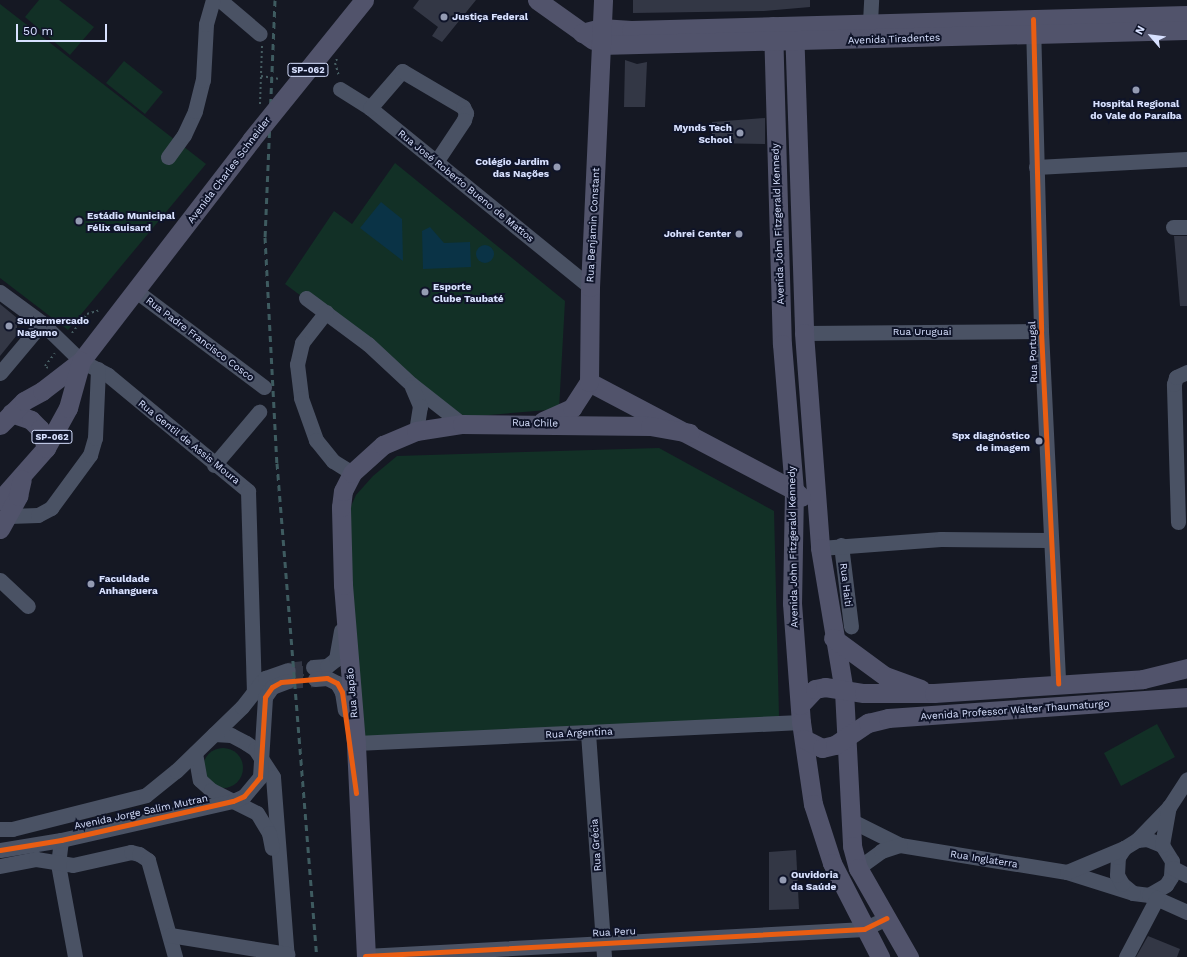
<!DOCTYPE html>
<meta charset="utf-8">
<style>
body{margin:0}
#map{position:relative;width:1187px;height:957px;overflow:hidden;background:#151823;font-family:"Work Sans",sans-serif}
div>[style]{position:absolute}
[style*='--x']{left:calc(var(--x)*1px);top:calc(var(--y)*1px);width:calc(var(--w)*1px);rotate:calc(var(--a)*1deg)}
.green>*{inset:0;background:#123026}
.round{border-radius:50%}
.water>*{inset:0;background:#0a3346}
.building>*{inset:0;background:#333745}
.minor-tunnel>*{height:15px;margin-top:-7.5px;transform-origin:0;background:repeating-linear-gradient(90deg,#323644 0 15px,transparent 0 23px)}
.path>*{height:2px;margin-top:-1px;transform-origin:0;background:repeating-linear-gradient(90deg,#465d62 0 2px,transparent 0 5px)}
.minor>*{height:15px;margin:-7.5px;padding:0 7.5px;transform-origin:7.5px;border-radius:7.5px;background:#4a5264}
.major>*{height:19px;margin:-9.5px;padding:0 9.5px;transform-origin:9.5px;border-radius:9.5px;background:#51536b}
.rail>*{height:3px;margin-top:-1.5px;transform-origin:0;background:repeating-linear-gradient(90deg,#3e5b60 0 6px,transparent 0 11px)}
.major-bridge>*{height:19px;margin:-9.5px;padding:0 9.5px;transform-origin:9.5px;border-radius:9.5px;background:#51536b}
.cycleway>*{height:5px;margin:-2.5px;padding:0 2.5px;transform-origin:2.5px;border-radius:2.5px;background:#e95d12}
.dots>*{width:11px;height:11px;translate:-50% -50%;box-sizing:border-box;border:2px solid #0f1429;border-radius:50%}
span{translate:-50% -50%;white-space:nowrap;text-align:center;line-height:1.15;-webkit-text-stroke:4px #0f1429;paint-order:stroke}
.shield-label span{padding:1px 3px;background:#0f1429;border:1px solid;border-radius:3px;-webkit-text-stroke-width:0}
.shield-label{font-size:9px;color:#d8e1ff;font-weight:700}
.poi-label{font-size:10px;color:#d8e1ff;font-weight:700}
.left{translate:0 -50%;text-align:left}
.right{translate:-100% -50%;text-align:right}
.street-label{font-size:10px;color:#d8e1ff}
.north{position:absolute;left:1131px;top:16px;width:40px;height:40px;-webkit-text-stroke:3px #0f1429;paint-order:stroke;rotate:298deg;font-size:11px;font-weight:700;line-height:16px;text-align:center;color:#d8e1ff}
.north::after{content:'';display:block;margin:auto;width:14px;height:18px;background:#d8e1ff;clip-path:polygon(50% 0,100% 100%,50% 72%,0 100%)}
.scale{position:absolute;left:16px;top:24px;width:91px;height:18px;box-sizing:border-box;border:2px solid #d8e1ff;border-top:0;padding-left:5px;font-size:12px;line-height:14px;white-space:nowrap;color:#d8e1ff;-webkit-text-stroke:3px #0f1429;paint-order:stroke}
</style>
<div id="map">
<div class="green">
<i style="clip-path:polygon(39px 0,59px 0,94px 27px,70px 55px,25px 17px)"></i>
<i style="clip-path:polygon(0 4px,206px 164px,68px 330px,0 278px)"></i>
<i style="clip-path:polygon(124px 61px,163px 92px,145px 114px,106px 83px)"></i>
<i style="clip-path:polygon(395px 163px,565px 301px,559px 409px,465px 417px,285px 284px,334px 211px,352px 224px)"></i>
<i style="clip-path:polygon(659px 448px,774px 511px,779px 717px,365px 737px,346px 539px,347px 515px,356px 495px,373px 476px,397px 456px)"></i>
<i style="clip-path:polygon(1157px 724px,1175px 757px,1121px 786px,1104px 753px)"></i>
<i class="round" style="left:203px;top:748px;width:40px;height:40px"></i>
</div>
<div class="water">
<i style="clip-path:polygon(381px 202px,402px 219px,403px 261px,360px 228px)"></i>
<i style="clip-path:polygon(430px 227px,444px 243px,470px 242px,471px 267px,423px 269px,422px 231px)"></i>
<i class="round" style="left:476px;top:245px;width:18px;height:18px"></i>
</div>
<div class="building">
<i style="clip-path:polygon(419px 0,476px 0,442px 42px,432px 36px,438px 27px,413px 8px)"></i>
<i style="clip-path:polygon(633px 0,810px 0,810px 7px,764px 11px,633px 13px)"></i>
<i style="clip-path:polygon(625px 60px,637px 64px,647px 62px,645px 107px,624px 107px)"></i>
<i style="clip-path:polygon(765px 118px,765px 144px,712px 143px,712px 122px)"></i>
<i style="clip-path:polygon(1174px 236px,1187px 236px,1187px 306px,1180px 306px)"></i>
<i style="clip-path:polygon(0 304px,17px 318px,17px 335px,0 356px)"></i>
<i style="clip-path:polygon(796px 850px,799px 909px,769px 910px,769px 852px)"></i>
<i style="clip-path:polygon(1148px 936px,1180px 949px,1177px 957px,1136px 957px)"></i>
</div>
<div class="minor-tunnel">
<i style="--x:288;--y:670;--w:25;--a:-7"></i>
<i style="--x:288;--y:681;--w:27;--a:-4"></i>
</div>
<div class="path">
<i style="--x:262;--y:46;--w:30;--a:92"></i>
<i style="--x:261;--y:76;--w:19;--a:9"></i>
<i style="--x:337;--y:59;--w:4;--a:117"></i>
<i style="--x:335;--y:63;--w:14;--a:73"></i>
<i style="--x:260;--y:104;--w:28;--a:-88"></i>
<i style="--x:72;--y:333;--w:24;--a:-52"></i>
<i style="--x:87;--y:314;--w:14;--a:-17"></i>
<i style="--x:48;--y:368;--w:4;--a:-146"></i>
<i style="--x:45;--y:366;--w:16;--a:-52"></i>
</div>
<div class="minor">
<i style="--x:220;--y:0;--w:52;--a:40.4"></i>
<i style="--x:870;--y:22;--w:22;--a:-87"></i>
<i style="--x:1033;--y:24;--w:307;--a:88.5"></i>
<i style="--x:1041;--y:331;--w:353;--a:87.2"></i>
<i style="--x:340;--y:89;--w:36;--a:32"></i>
<i style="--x:370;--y:108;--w:284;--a:39.1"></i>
<i style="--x:370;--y:108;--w:49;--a:-49.1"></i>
<i style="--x:402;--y:71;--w:71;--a:30.5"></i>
<i style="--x:463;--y:107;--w:7;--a:63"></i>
<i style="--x:466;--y:113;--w:7;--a:106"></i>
<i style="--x:464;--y:120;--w:50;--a:123.7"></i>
<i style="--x:168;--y:157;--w:27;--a:-54"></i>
<i style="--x:184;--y:135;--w:26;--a:-65"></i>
<i style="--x:195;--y:111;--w:32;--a:-76"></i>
<i style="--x:203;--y:80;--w:56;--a:-86.9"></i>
<i style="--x:206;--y:24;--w:25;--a:-74"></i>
<i style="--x:1036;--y:167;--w:151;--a:-3"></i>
<i style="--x:1173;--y:227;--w:14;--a:0"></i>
<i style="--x:136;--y:291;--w:160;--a:36.9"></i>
<i style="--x:0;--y:292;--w:52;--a:36.4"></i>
<i style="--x:42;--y:323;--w:54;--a:44.3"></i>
<i style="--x:81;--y:361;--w:30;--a:27"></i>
<i style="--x:108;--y:375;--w:182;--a:39.6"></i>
<i style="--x:248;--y:491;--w:202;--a:88.3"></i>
<i style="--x:306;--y:298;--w:77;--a:36.6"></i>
<i style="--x:368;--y:344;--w:59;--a:42.9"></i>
<i style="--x:411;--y:384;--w:65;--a:38.1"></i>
<i style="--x:326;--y:312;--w:39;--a:128"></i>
<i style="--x:302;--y:343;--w:22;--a:103"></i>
<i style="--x:297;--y:364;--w:34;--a:83"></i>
<i style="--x:301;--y:398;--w:45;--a:70.3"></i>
<i style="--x:316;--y:440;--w:27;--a:51"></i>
<i style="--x:333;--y:461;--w:22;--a:32"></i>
<i style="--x:804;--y:333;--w:237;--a:-0.5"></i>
<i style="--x:0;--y:373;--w:65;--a:-50"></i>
<i style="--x:412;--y:387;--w:21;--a:67"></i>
<i style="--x:420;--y:406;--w:25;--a:99"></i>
<i style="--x:214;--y:465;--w:70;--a:-49.7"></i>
<i style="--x:9;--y:516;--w:29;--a:-2"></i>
<i style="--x:38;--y:515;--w:15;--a:-28"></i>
<i style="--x:51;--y:508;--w:66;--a:-53.7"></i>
<i style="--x:90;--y:455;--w:18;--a:-74"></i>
<i style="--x:95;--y:438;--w:69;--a:-87.5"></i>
<i style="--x:1178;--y:522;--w:138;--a:-91.7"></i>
<i style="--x:1174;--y:384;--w:7;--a:-74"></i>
<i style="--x:1176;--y:377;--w:12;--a:-24"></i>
<i style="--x:841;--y:545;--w:82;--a:83"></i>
<i style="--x:820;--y:548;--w:121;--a:-4.3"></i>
<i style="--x:941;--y:539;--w:108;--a:0.5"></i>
<i style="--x:0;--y:580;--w:38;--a:43"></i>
<i style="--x:313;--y:667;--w:14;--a:-4"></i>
<i style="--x:327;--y:666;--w:11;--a:-38"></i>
<i style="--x:336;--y:659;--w:29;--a:-80"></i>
<i style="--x:315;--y:679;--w:12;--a:-5"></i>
<i style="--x:327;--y:678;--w:11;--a:27"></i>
<i style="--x:337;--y:683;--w:10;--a:61"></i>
<i style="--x:342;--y:692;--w:18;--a:81"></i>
<i style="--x:588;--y:733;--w:225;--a:85.9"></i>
<i style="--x:214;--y:734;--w:17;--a:3"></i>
<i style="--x:231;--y:735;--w:17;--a:28"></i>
<i style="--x:246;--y:743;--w:11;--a:34"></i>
<i style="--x:255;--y:749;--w:33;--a:57"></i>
<i style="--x:273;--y:777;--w:181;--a:85.6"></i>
<i style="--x:356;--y:743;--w:445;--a:-2.7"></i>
<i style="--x:195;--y:753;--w:27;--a:80"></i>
<i style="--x:200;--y:780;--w:15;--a:42"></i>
<i style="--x:211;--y:790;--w:51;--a:26.6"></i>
<i style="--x:257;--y:813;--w:23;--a:59"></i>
<i style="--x:269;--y:833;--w:15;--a:79"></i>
<i style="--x:850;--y:820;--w:56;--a:26.6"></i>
<i style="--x:900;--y:845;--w:169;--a:9.2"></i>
<i style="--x:1067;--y:872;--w:69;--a:17.7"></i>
<i style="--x:0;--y:829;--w:12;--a:0"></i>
<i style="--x:12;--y:829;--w:138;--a:-14.2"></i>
<i style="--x:146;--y:795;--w:38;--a:-39"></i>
<i style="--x:176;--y:771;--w:92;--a:-44.1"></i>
<i style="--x:242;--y:707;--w:37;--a:-52"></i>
<i style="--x:265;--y:678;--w:24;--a:-19"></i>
<i style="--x:61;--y:840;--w:24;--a:97"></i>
<i style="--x:58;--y:864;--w:95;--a:79.6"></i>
<i style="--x:1137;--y:840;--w:10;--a:-6"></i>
<i style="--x:1147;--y:839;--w:16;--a:22"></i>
<i style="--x:1162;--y:845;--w:19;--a:58"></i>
<i style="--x:1172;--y:861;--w:16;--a:94"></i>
<i style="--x:1171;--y:877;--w:9;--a:122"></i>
<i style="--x:1166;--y:885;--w:20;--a:150"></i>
<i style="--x:1149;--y:895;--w:16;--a:-173"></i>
<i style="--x:1133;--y:893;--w:14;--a:-141"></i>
<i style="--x:1122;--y:884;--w:10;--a:-119"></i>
<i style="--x:1117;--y:875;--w:18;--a:-87"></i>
<i style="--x:1118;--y:857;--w:11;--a:-56"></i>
<i style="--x:1124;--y:848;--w:15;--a:-32"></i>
<i style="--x:1137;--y:840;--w:46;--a:-45.9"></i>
<i style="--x:1169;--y:807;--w:33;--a:-57"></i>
<i style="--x:1162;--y:845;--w:39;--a:-80"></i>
<i style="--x:0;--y:850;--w:62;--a:-9.3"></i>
<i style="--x:61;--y:840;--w:176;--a:-12.8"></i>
<i style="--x:233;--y:801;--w:12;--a:-24"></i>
<i style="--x:244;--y:796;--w:25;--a:-50"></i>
<i style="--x:260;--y:777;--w:80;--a:-86.4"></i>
<i style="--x:265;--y:697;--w:12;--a:-55"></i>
<i style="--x:272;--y:687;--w:17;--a:-21"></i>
<i style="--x:0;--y:866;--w:37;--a:-11"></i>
<i style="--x:36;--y:859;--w:37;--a:9"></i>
<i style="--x:73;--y:865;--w:59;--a:-12.6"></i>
<i style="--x:131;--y:852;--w:8;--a:14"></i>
<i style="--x:139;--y:854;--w:11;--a:34"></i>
<i style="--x:148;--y:860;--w:101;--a:74.4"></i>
<i style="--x:858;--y:868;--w:29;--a:-36"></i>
<i style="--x:881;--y:851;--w:20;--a:-18"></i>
<i style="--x:1173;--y:868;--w:16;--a:27"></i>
<i style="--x:1067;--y:872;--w:62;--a:-22.8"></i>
<i style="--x:1149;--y:895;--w:42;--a:24.1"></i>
<i style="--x:170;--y:935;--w:119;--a:9.2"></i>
<i style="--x:365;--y:956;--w:500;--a:-3.1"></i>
<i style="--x:864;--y:929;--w:25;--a:-26"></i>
<i style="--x:1126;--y:957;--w:67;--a:-62.3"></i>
</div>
<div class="major">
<i style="--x:537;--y:0;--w:69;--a:35.5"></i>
<i style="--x:773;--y:26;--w:318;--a:88.4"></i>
<i style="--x:782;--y:344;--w:146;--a:85.3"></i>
<i style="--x:794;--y:490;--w:113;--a:91"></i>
<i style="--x:792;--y:603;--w:119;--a:85.7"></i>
<i style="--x:801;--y:722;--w:83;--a:81.7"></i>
<i style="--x:813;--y:804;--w:62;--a:72.1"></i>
<i style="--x:832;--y:863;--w:106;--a:62.9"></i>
<i style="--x:794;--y:26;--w:307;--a:88.1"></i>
<i style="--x:804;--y:333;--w:216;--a:85.7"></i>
<i style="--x:820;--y:548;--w:145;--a:80.5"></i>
<i style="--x:844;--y:691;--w:155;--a:87"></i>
<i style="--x:852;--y:846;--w:23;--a:75"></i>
<i style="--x:858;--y:868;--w:103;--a:60.2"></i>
<i style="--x:582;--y:33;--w:20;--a:-15"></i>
<i style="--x:601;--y:28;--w:30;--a:4"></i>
<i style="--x:631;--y:30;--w:556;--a:-1.55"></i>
<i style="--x:600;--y:45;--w:587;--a:-1.46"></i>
<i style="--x:589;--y:382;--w:232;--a:27.8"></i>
<i style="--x:794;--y:490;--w:10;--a:45"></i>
<i style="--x:11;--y:413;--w:21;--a:19"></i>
<i style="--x:31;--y:420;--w:13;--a:45"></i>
<i style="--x:40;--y:429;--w:20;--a:72"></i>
<i style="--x:543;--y:421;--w:32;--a:-24"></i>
<i style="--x:572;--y:408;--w:31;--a:-57"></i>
<i style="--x:589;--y:382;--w:95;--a:-89.4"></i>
<i style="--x:590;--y:287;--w:287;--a:-87.4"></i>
<i style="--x:0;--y:425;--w:34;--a:-45"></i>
<i style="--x:24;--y:401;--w:21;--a:-29"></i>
<i style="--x:42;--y:391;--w:49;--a:-37.6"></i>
<i style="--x:81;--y:361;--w:279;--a:-52.4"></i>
<i style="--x:0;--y:500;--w:69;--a:-48.5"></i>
<i style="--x:46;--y:448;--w:46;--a:-61.2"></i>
<i style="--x:68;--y:408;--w:49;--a:-74.5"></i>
<i style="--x:0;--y:529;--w:38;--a:-61"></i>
<i style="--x:18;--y:496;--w:17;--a:-77"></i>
<i style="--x:833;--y:638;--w:64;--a:36.2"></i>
<i style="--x:885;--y:676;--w:38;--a:20"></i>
<i style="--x:800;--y:705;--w:22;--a:-47"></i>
<i style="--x:815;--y:689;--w:10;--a:-11"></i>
<i style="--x:825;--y:687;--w:39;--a:9"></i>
<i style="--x:864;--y:693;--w:70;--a:0"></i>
<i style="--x:934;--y:693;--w:209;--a:-3.8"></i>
<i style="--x:1143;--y:679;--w:45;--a:-14"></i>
<i style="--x:804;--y:739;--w:20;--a:27"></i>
<i style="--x:822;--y:748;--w:13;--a:-13"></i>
<i style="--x:835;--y:745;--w:40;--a:-34"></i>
<i style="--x:868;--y:723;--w:21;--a:-14"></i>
<i style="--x:888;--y:718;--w:300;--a:-4"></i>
<i style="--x:366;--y:957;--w:214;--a:-92.7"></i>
<i style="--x:356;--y:743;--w:159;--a:-94.7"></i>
<i style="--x:343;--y:585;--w:78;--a:-91.5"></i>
<i style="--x:341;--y:507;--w:16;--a:-83"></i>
<i style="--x:343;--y:491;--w:20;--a:-63"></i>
<i style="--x:352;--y:473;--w:42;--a:-42.1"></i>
<i style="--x:383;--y:445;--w:36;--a:-23"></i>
<i style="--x:416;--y:431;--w:47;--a:-8.7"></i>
<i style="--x:462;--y:424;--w:188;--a:0.6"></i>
<i style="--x:650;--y:426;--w:40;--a:10"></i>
</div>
<div class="rail">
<i style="--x:275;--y:0;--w:237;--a:92.4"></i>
<i style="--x:265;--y:237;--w:226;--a:87"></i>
<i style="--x:277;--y:463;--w:496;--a:85.4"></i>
</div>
<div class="major-bridge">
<i style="--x:251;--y:140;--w:180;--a:-51.1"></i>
</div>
<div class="cycleway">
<i style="--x:1033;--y:19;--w:312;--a:88.5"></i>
<i style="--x:1041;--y:331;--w:353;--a:87.2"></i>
<i style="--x:0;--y:850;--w:62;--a:-9.3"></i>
<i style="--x:61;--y:840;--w:176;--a:-12.8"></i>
<i style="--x:233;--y:801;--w:12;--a:-24"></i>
<i style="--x:244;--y:796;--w:25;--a:-50"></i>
<i style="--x:260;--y:777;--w:80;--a:-86.4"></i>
<i style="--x:265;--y:697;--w:12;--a:-55"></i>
<i style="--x:272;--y:687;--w:10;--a:-29"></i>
<i style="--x:281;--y:682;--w:46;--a:-5"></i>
<i style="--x:327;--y:678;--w:11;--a:27"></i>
<i style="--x:337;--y:683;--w:10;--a:61"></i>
<i style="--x:342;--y:692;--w:102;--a:82.1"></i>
<i style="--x:365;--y:956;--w:500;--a:-3.1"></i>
<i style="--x:864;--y:929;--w:25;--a:-26"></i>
</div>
<div class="dots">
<i style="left:444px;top:17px;background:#949bb2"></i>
<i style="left:1136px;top:90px;background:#949bb2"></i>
<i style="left:740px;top:133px;background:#949bb2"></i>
<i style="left:557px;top:167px;background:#949bb2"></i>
<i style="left:79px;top:221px;background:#949bb2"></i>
<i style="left:739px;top:234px;background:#949bb2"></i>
<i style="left:425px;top:292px;background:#949bb2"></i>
<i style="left:9px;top:326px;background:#949bb2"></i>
<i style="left:1039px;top:441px;background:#949bb2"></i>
<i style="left:91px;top:584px;background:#949bb2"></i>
<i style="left:783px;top:880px;background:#949bb2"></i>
</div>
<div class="shield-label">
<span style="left:308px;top:70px">SP-062</span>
<span style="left:52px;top:437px">SP-062</span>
</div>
<div class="poi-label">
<span class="left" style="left:452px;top:17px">Justiça Federal</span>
<span style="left:1136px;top:109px">Hospital Regional<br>do Vale do Paraíba</span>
<span class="right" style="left:732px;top:133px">Mynds Tech<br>School</span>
<span class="right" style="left:549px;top:167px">Colégio Jardim<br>das Nações</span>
<span class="left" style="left:87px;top:221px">Estádio Municipal<br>Félix Guisard</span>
<span class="right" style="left:731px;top:234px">Johrei Center</span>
<span class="left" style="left:433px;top:292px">Esporte<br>Clube Taubaté</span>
<span class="left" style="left:17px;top:326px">Supermercado<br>Nagumo</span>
<span class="right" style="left:1030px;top:441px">Spx diagnóstico<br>de imagem</span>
<span class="left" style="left:99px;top:584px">Faculdade<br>Anhanguera</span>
<span class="left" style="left:791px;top:880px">Ouvidoria<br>da Saúde</span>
</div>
<div class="street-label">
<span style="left:894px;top:39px;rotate:-2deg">Avenida Tiradentes</span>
<span style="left:229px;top:170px;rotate:-53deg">Avenida Charles Schneider</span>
<span style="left:466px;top:186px;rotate:39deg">Rua José Roberto Bueno de Mattos</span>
<span style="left:778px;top:224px;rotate:-92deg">Avenida John Fitzgerald Kennedy</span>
<span style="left:593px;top:225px;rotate:-87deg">Rua Benjamin Constant</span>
<span style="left:922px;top:332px">Rua Uruguai</span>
<span style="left:200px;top:339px;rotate:37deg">Rua Padre Francisco Cosco</span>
<span style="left:1033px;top:352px;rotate:-92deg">Rua Portugal</span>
<span style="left:535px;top:423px;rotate:1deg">Rua Chile</span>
<span style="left:189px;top:442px;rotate:39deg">Rua Gentil de Assis Moura</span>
<span style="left:793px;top:547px;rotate:-91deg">Avenida John Fitzgerald Kennedy</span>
<span style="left:846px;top:585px;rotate:83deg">Rua Haiti</span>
<span style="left:352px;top:693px;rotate:-95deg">Rua Japão</span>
<span style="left:1015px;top:710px;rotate:-4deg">Avenida Professor Walter Thaumaturgo</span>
<span style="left:579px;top:733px;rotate:-3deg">Rua Argentina</span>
<span style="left:141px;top:812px;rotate:-12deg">Avenida Jorge Salim Mutran</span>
<span style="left:596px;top:845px;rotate:-94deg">Rua Grécia</span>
<span style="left:984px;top:859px;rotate:9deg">Rua Inglaterra</span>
<span style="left:614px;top:932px;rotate:-3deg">Rua Peru</span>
</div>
<div class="north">N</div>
<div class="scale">50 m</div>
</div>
